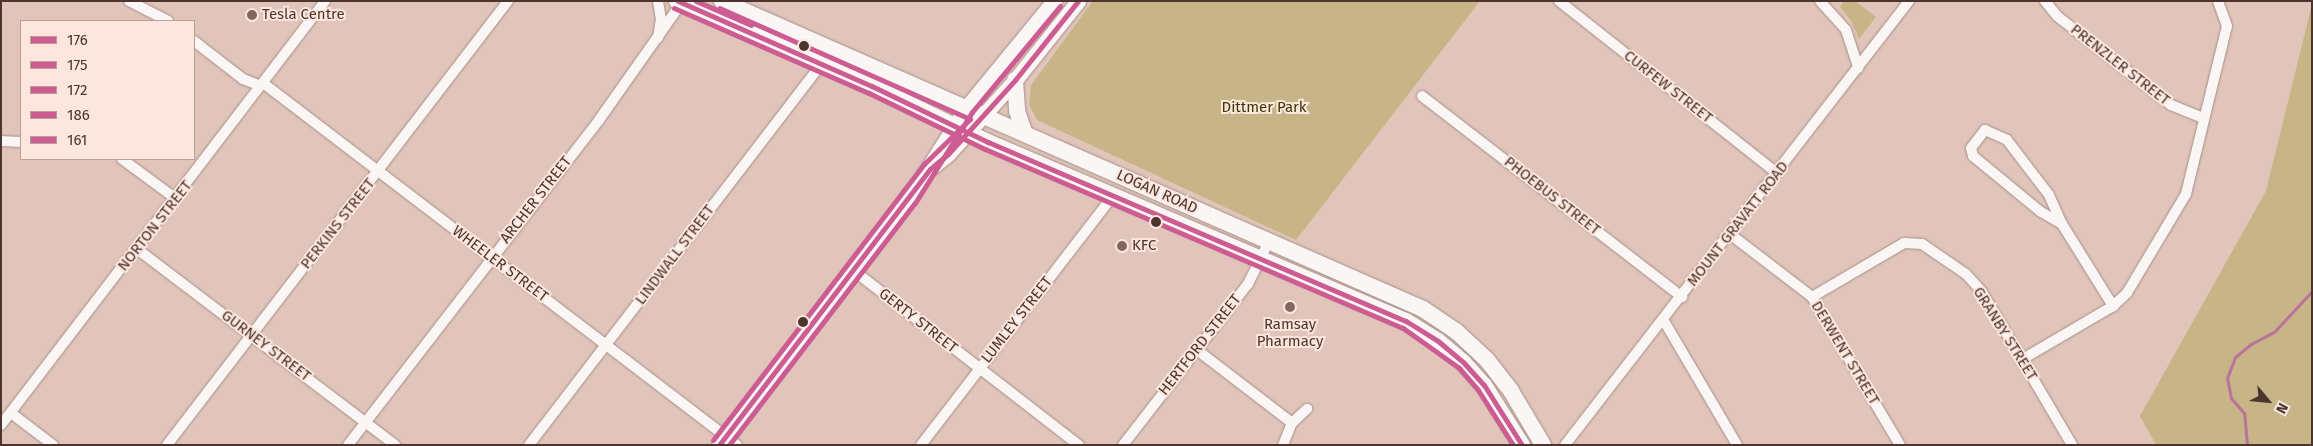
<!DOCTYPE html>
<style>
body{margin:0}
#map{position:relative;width:2313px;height:446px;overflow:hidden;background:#e1c4ba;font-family:"Fira Sans",sans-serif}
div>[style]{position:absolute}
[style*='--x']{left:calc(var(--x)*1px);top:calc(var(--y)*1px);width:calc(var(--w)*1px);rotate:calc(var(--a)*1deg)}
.green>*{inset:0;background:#c8b587}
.stream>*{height:3px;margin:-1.5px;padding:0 1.5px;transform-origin:1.5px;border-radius:1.5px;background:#ba739b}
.roads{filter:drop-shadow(0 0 1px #a69088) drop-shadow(0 0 1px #a69088)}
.street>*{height:10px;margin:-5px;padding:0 5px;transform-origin:5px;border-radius:5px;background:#faf6f5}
.secondary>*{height:15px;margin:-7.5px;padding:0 7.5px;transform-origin:7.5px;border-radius:7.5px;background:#faf6f5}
.primary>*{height:16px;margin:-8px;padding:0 8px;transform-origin:8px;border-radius:8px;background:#faf6f5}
.bus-1>*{height:5px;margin:-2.5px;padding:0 2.5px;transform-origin:2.5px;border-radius:2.5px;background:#cd5c92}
.bus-2>*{height:5px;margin:-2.5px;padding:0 2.5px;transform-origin:2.5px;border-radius:2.5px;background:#cd5c92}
.bus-3>*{height:5px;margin:-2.5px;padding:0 2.5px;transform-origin:2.5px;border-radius:2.5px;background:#cd5c92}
.bus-4>*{height:5px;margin:-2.5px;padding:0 2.5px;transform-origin:2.5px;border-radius:2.5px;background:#cd5c92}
.bus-5>*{height:5px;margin:-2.5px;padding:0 2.5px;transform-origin:2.5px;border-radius:2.5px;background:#cd5c92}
.dots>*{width:14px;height:14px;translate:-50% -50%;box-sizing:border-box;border:2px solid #fce6dd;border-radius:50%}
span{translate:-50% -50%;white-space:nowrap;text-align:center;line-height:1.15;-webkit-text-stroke:4px #fce6dd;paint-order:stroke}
.poi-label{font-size:15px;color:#4b352e}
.left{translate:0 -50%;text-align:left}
.street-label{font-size:15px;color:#4b352e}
.park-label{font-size:15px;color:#3d3602}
.frame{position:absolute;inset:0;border:2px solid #4b352e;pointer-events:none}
.legend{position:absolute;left:20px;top:20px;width:175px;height:140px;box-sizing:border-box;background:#fce6dd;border:1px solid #b59f97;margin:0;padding:6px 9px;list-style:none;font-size:15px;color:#4b352e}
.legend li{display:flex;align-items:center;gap:10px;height:25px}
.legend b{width:25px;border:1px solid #b59f97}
.north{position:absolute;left:2243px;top:376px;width:50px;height:50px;-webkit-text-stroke:4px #fce6dd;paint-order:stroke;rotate:118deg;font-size:14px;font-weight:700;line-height:20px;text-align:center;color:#4b352e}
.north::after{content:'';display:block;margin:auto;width:18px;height:22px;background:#4b352e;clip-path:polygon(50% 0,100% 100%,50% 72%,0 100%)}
</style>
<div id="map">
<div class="green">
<i style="clip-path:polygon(1093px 1px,1480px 1px,1296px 240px,1037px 120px,1029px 104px,1031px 85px)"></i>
<i style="clip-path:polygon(1844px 1px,1855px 1px,1876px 17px,1859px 39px,1852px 22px,1840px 7px)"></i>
<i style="clip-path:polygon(2312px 4px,2312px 445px,2156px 445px,2140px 416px,2266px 191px)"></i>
</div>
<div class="stream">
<i style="--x:2247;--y:445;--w:32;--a:-95"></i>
<i style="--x:2244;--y:413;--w:20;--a:-131"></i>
<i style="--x:2231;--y:398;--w:20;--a:-101"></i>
<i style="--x:2227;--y:378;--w:22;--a:-69"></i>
<i style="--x:2235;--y:357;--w:21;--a:-39"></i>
<i style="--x:2251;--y:344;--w:27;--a:-28"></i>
<i style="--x:2275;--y:331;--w:54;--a:-47.2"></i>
</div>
<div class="roads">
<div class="street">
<i style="--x:129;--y:1;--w:44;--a:27.1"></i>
<i style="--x:658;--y:1;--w:18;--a:81"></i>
<i style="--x:661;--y:19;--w:19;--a:99"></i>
<i style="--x:1559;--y:1;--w:278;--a:38.3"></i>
<i style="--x:1820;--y:1;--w:39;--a:48"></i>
<i style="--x:1846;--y:30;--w:40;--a:72"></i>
<i style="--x:2045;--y:1;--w:19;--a:51"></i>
<i style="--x:2057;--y:16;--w:145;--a:38"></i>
<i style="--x:2171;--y:105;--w:35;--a:22"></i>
<i style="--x:194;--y:41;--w:62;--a:37.8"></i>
<i style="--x:243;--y:79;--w:19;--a:21"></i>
<i style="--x:263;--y:83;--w:596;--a:37.37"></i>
<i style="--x:1422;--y:96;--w:329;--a:37.7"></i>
<i style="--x:1;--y:141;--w:20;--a:3"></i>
<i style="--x:122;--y:159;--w:67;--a:36.5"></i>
<i style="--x:2062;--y:224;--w:24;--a:-150"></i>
<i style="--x:2041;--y:212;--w:88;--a:-140.5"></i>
<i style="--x:1973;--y:156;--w:8;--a:-104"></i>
<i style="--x:1971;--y:148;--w:23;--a:-52"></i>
<i style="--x:1985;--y:130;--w:24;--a:24"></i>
<i style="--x:2007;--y:140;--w:69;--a:52.6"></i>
<i style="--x:2049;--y:195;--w:32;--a:66"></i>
<i style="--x:2062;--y:224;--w:97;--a:58.1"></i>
<i style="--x:1730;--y:234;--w:103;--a:37.5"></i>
<i style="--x:1812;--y:297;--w:172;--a:59.3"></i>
<i style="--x:137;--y:249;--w:324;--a:37.2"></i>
<i style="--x:853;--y:270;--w:286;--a:37.8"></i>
<i style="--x:1812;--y:297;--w:107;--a:-30.4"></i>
<i style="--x:1904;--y:243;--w:18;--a:3"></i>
<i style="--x:1922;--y:244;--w:53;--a:34.3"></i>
<i style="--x:1966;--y:274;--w:24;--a:48"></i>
<i style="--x:1982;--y:292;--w:178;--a:59.5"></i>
<i style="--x:1664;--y:321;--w:144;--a:59.5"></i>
<i style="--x:1197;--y:350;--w:120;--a:37.5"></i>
<i style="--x:2021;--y:360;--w:107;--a:-30.4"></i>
<i style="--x:2113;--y:306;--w:19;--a:-43"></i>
<i style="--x:2127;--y:293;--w:115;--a:-59.2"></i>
<i style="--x:2186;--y:194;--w:173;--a:-76.3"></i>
<i style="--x:2227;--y:26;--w:27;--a:-110"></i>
<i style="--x:11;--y:413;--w:53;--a:37.3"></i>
<i style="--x:1;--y:425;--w:534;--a:-52.61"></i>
<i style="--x:167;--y:445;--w:560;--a:-52.48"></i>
<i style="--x:348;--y:445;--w:411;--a:-52.3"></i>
<i style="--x:599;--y:120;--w:146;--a:-54.8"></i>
<i style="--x:529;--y:445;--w:480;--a:-52.5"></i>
<i style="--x:921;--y:445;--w:314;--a:-52.4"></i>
<i style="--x:1123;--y:445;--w:204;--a:-52.2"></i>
<i style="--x:1248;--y:284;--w:48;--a:-64"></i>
<i style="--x:1283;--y:445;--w:24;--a:-68"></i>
<i style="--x:1292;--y:423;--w:21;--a:-43"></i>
<i style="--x:1565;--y:445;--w:562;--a:-52.23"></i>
</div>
<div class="secondary">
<i style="--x:932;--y:167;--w:21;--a:-39"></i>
<i style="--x:948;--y:154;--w:100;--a:-47.8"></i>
<i style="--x:1015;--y:80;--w:101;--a:-51.4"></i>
<i style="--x:719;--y:445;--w:312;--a:-52.4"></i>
<i style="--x:909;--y:198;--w:107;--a:-57.7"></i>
<i style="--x:966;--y:108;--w:139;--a:-50.6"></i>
</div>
<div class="primary">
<i style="--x:677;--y:1;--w:213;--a:23.6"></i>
<i style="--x:872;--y:86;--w:129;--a:25.8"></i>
<i style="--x:988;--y:142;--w:455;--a:23.2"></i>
<i style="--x:1406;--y:321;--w:38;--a:32"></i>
<i style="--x:1438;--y:341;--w:34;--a:40"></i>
<i style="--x:1464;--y:363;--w:30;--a:48"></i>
<i style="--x:1484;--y:385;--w:71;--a:57.7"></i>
<i style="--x:722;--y:1;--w:766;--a:23.72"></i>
<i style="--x:1423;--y:309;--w:40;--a:34"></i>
<i style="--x:1456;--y:331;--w:42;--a:43.1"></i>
<i style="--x:1487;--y:360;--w:39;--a:52"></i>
<i style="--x:1511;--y:391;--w:63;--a:59.3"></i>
<i style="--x:1015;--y:80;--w:31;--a:86"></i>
<i style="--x:1017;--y:111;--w:24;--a:71"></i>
</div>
</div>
<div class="bus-1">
<i style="--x:678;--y:1;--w:212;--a:23.7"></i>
<i style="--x:872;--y:86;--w:129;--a:25.8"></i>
<i style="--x:988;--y:142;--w:455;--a:23.2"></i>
<i style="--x:1406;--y:321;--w:38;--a:32"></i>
<i style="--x:1438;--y:341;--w:34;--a:40"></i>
<i style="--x:1464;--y:363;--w:30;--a:48"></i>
<i style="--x:1484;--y:385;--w:71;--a:57.7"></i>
</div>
<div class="bus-2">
<i style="--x:674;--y:8;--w:213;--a:23.6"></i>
<i style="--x:869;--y:93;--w:129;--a:25.8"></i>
<i style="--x:985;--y:149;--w:455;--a:23.2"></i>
<i style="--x:1403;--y:328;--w:69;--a:35.5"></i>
<i style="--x:1459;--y:368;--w:29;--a:49"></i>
<i style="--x:1478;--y:390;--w:65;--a:57.5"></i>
</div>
<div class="bus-3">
<i style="--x:696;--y:1;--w:60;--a:23.6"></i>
<i style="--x:713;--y:440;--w:347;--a:-52.6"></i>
<i style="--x:924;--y:164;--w:64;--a:-44.4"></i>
<i style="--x:970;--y:119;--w:274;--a:-156.1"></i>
</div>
<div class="bus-4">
<i style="--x:719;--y:445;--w:347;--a:-52.6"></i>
<i style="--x:930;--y:169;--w:23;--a:-40"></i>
<i style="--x:948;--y:154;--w:100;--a:-47.8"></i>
<i style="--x:1015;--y:80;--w:101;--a:-51.4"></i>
</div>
<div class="bus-5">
<i style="--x:729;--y:445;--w:305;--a:-52.5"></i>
<i style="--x:915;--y:203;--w:107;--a:-57.9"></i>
<i style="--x:972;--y:112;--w:138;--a:-50.3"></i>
</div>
<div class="dots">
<i style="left:252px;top:15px;background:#80675f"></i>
<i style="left:804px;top:46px;background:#4b352e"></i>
<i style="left:1156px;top:222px;background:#4b352e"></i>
<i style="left:1122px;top:246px;background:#80675f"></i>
<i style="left:1290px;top:307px;background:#80675f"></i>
<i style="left:803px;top:322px;background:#4b352e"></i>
</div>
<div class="poi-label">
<span class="left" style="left:262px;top:15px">Tesla Centre</span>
<span class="left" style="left:1132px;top:246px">KFC</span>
<span style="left:1290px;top:333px">Ramsay<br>Pharmacy</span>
</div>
<div class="street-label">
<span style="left:2120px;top:65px;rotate:38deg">PRENZLER STREET</span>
<span style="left:1668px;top:87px;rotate:38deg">CURFEW STREET</span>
<span style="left:1157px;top:192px;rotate:24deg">LOGAN ROAD</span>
<span style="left:1552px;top:196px;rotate:38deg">PHOEBUS STREET</span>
<span style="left:536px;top:200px;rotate:-52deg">ARCHER STREET</span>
<span style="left:338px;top:224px;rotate:-52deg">PERKINS STREET</span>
<span style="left:1738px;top:224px;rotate:-52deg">MOUNT GRAVATT ROAD</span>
<span style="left:155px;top:226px;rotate:-52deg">NORTON STREET</span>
<span style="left:675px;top:255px;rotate:-53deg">LINDWALL STREET</span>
<span style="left:500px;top:264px;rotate:37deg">WHEELER STREET</span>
<span style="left:1017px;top:320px;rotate:-52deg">LUMLEY STREET</span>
<span style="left:918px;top:321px;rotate:38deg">GERTY STREET</span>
<span style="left:2005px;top:334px;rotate:58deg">GRANBY STREET</span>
<span style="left:1200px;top:345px;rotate:-52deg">HERTFORD STREET</span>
<span style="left:266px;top:346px;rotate:37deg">GURNEY STREET</span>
<span style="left:1845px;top:353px;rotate:59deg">DERWENT STREET</span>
</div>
<div class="park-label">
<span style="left:1264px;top:108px">Dittmer Park</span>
</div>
<div class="frame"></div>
<ul class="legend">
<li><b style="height:6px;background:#cd5c92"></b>176</li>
<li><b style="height:6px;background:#cd5c92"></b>175</li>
<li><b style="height:6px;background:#cd5c92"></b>172</li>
<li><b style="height:6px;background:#cd5c92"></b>186</li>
<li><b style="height:6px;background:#cd5c92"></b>161</li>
</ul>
<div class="north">N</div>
</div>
